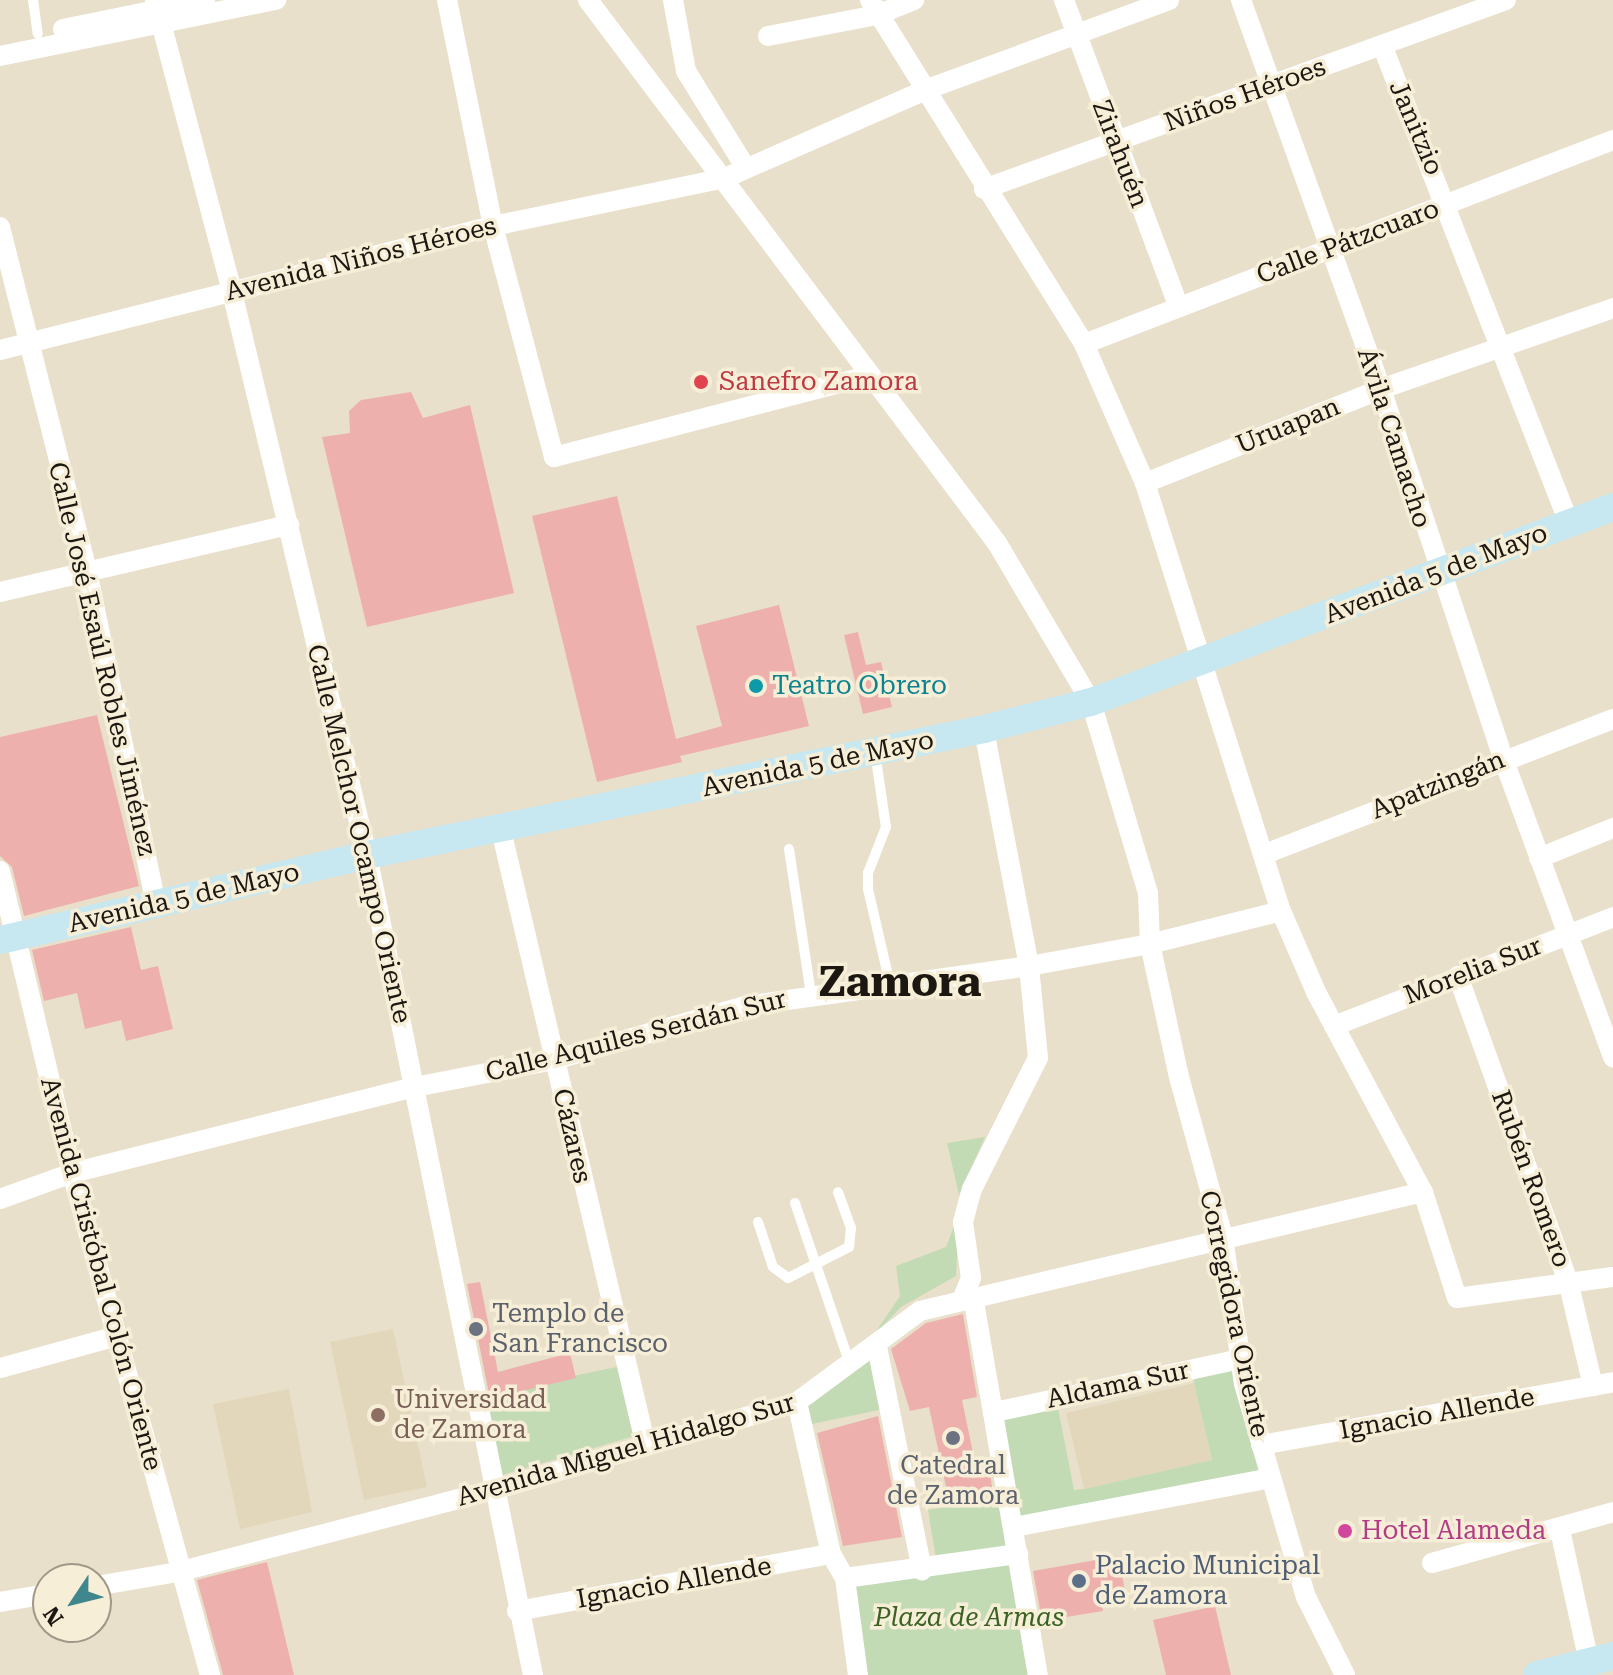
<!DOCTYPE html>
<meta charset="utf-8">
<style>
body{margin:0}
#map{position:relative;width:1613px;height:1675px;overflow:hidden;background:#e9e0cb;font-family:"Roboto Serif",serif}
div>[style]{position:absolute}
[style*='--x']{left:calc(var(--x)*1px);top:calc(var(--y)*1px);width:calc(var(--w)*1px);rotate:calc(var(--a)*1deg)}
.built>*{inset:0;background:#e3d7bb}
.green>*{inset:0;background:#c2dbb5}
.building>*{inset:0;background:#eeb0ad}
.lane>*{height:10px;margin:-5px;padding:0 5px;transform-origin:5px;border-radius:5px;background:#fff}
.street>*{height:20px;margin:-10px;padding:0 10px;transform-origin:10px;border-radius:10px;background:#fff}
.secondary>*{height:28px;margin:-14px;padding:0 14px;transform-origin:14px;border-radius:14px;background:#c7e8f0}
.dots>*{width:22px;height:22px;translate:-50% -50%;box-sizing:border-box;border:4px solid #f7eed8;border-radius:50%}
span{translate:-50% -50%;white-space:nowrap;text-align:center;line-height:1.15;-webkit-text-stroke:7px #f7eed8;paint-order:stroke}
.street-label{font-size:26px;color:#1c1811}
.health-label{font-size:26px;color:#be3a42}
.left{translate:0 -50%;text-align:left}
.culture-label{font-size:26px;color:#0d838f}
.worship-label{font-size:26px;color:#5b616d}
.education-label{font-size:26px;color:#785e54}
.hotel-label{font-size:26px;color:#b23c85}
.service-label{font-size:26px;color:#4e5e75}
.park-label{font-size:26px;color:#3a6222;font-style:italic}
.town-label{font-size:42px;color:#1c1811;font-weight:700}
.north{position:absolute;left:32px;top:1563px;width:80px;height:80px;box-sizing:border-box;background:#f7eed8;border:2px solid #9f9888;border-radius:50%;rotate:235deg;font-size:22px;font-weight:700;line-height:32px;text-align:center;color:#1c1811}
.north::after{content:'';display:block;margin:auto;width:28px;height:36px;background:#3f878d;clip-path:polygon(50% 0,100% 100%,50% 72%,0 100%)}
</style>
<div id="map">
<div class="built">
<i style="clip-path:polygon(393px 1329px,427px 1487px,364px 1500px,330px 1342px)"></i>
<i style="clip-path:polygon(1194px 1383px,1212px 1460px,1084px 1489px,1066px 1413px)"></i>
<i style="clip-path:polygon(289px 1389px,312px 1512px,240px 1529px,213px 1404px)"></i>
</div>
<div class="green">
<i style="clip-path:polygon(985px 1137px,959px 1195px,947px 1143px)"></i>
<i style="clip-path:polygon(959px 1213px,956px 1276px,901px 1307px,873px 1336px,900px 1296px,896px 1266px,946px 1247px)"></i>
<i style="clip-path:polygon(877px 1347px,889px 1408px,802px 1426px,797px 1402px)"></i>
<i style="clip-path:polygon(1240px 1359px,1263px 1479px,1019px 1525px,1001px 1411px,1056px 1398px,1074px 1490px,1084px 1489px,1212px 1460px,1194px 1383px,1196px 1368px)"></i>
<i style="clip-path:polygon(621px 1366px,638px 1435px,499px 1476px,481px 1395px)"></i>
<i style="clip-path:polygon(1005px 1498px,1036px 1675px,858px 1675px,845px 1578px,937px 1565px,928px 1510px)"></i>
</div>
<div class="building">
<i style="clip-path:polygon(411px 392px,423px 418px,470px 405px,514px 593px,367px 627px,322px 437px,350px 433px,349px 411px,361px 400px)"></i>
<i style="clip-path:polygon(617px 496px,676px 739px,722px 726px,696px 626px,779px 605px,809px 726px,680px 756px,682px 762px,597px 782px,532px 516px)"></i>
<i style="clip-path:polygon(858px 632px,866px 665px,881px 662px,892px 707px,863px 714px,844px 635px)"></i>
<i style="clip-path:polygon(97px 715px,139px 886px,24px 916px,12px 867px,0 856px,0 737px)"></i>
<i style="clip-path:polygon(131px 927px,141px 970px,158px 966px,173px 1029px,126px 1041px,121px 1020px,85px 1029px,77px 993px,44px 1001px,32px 950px)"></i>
<i style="clip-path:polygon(480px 1282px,498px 1372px,570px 1353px,576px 1378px,490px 1399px,467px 1284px)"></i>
<i style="clip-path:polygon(963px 1314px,977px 1397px,962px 1400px,976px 1467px,989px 1464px,992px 1487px,948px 1496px,929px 1407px,910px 1411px,891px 1349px,926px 1323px)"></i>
<i style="clip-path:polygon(878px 1416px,902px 1537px,843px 1546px,817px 1433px)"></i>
<i style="clip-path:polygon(1119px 1556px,1125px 1592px,1101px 1596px,1103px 1611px,1042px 1621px,1033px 1571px)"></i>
<i style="clip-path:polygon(267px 1562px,294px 1675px,223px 1675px,197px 1580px)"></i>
<i style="clip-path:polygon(1215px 1606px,1231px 1675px,1166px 1675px,1153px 1620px)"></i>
</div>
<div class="lane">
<i style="--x:33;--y:0;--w:34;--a:82"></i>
<i style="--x:875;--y:752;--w:76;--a:81.7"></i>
<i style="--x:886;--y:827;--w:49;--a:111.4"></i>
<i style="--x:868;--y:873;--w:16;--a:90"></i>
<i style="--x:868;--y:889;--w:98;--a:77"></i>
<i style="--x:789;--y:849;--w:147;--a:81.4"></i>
<i style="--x:795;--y:1203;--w:171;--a:71.2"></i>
<i style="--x:758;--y:1222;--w:47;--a:71.6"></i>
<i style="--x:773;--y:1267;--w:19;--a:36"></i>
<i style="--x:788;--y:1278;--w:68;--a:-26.9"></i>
<i style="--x:849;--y:1247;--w:19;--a:-84"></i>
<i style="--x:851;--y:1228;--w:38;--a:-110"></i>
</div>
<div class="street">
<i style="--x:155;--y:0;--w:302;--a:75.2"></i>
<i style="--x:232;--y:292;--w:579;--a:76.52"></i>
<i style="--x:367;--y:855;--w:837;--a:78.56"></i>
<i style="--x:447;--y:0;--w:231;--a:78.5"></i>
<i style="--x:493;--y:226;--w:239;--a:75.2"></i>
<i style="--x:554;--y:457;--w:326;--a:-14.5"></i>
<i style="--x:588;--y:0;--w:680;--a:53.01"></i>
<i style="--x:997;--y:543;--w:185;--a:59.4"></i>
<i style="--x:1091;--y:702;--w:199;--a:73.4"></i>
<i style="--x:1148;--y:893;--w:51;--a:87.8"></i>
<i style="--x:1150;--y:944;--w:136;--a:77.7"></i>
<i style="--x:1179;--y:1077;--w:166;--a:74.6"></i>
<i style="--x:1223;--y:1237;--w:148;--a:81.9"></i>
<i style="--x:1244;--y:1384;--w:222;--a:73.8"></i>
<i style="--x:1306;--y:1597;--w:87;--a:63.4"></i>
<i style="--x:673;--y:0;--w:72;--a:79.6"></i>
<i style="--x:686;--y:71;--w:114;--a:58.3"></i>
<i style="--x:870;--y:0;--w:405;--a:58.1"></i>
<i style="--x:1084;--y:344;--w:152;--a:66.3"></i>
<i style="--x:1145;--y:483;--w:449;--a:72.4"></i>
<i style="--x:1281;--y:911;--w:88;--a:66.6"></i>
<i style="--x:1316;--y:992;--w:227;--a:61.9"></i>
<i style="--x:1423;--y:1192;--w:111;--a:72.2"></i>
<i style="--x:1457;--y:1298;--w:157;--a:-7.7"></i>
<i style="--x:1064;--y:0;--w:328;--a:69.5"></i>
<i style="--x:1241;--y:0;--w:413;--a:70.2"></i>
<i style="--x:1381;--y:389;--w:389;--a:71.7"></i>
<i style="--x:1503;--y:758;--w:319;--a:69.8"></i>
<i style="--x:63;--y:29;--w:145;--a:-11.5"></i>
<i style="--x:768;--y:36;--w:111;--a:-10.9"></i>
<i style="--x:877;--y:15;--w:40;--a:-22"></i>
<i style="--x:1382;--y:45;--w:513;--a:68.63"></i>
<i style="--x:0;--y:56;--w:282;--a:-11.5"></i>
<i style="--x:984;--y:189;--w:555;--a:-19.9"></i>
<i style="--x:0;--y:227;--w:355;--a:75.8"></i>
<i style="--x:87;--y:571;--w:341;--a:78.3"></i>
<i style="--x:1084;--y:344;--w:567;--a:-21.09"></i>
<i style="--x:0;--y:350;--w:508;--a:-14.12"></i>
<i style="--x:493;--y:226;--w:237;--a:-11.7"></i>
<i style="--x:725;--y:178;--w:219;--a:-23.7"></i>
<i style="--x:925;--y:90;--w:260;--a:-20.2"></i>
<i style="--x:1145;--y:483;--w:254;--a:-21.7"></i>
<i style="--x:1381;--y:389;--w:246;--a:-19.2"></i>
<i style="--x:0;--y:592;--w:297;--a:-13.1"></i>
<i style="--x:501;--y:830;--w:629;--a:76.76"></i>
<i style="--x:1265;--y:854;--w:373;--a:-21.2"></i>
<i style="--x:1539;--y:858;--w:80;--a:-22.1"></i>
<i style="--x:0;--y:871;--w:310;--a:76.6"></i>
<i style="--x:72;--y:1173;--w:521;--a:74.63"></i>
<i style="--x:1458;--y:976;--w:328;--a:70.2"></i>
<i style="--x:1569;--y:1285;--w:104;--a:76.6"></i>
<i style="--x:1334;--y:1026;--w:300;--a:-21.3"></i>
<i style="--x:0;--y:1199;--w:77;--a:-19.9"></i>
<i style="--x:72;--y:1173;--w:354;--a:-14.1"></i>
<i style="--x:415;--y:1087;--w:142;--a:-11"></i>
<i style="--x:554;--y:1060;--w:198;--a:-15.8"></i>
<i style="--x:745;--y:1006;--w:287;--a:-8"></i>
<i style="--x:1029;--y:966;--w:123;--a:-10.3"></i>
<i style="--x:1150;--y:944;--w:135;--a:-14.1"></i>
<i style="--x:973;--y:1296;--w:385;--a:80.3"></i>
<i style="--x:962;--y:1300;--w:24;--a:-68"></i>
<i style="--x:971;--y:1278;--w:57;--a:-98.1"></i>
<i style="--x:963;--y:1222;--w:34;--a:-75"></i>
<i style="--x:972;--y:1189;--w:147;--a:-63.3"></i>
<i style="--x:1038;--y:1058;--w:92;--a:-95.6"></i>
<i style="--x:1029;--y:966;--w:241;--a:-100.8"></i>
<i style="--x:877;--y:1347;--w:228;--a:78.6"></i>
<i style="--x:0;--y:1368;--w:121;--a:-15.3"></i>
<i style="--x:797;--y:1402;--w:156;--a:77.4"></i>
<i style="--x:831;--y:1554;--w:28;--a:60"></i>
<i style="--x:845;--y:1578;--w:98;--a:82.4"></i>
<i style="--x:995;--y:1412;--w:251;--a:-12.2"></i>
<i style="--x:1261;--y:1445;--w:358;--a:-10.1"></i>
<i style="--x:1014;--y:1527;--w:261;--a:-10.8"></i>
<i style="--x:1560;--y:1530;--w:135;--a:77.6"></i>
<i style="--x:1432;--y:1563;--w:188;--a:-15.7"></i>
<i style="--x:845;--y:1578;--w:175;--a:-7.9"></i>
<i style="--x:96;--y:1586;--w:83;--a:-9.7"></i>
<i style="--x:178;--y:1572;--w:325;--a:-14.6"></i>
<i style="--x:493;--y:1490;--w:316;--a:-16.1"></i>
<i style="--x:797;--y:1402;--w:153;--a:-36.5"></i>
<i style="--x:920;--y:1311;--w:517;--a:-13.31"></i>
<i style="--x:0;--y:1602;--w:49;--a:-9.5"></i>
<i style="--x:517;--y:1611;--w:319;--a:-10.3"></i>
</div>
<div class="secondary">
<i style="--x:0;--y:940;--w:377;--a:-13"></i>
<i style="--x:367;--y:855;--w:630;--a:-11.54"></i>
<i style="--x:984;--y:729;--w:110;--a:-14.2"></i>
<i style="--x:1091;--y:702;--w:557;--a:-20.48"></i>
<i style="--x:1537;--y:1675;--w:78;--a:-14"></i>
</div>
<div class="dots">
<i style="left:701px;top:382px;background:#e0444e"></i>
<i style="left:756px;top:686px;background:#0f9aa8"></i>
<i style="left:476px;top:1329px;background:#6b7280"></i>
<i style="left:378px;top:1415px;background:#8d6e63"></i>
<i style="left:953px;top:1438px;background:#6b7280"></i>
<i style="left:1345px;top:1531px;background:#d1479c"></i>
<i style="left:1079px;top:1581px;background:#5c6f8a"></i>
</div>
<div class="street-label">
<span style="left:1245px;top:95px;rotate:-20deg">Niños Héroes</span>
<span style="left:1416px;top:128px;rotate:67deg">Janitzio</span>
<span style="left:1120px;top:154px;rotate:69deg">Zirahuén</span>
<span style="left:1348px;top:242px;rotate:-21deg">Calle Pátzcuaro</span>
<span style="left:361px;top:259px;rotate:-14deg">Avenida Niños Héroes</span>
<span style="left:1288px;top:426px;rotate:-22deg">Uruapan</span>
<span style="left:1394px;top:438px;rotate:72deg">Ávila Camacho</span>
<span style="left:1436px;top:574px;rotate:-21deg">Avenida 5 de Mayo</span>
<span style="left:102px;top:659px;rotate:77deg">Calle José Esaúl Robles Jiménez</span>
<span style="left:818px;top:764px;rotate:-12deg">Avenida 5 de Mayo</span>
<span style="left:1438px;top:785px;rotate:-22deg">Apatzingán</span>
<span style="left:359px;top:834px;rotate:77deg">Calle Melchor Ocampo Oriente</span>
<span style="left:184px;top:898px;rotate:-13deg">Avenida 5 de Mayo</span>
<span style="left:1473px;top:971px;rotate:-21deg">Morelia Sur</span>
<span style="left:636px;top:1036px;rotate:-14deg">Calle Aquiles Serdán Sur</span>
<span style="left:572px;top:1136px;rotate:77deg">Cázares</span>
<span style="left:1531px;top:1179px;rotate:70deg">Rubén Romero</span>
<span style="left:101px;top:1274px;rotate:75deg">Avenida Cristóbal Colón Oriente</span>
<span style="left:1234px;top:1314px;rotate:78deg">Corregidora Oriente</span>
<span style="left:1118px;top:1385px;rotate:-12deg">Aldama Sur</span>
<span style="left:1437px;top:1414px;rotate:-10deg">Ignacio Allende</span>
<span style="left:626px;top:1450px;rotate:-16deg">Avenida Miguel Hidalgo Sur</span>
<span style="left:674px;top:1583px;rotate:-10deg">Ignacio Allende</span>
</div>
<div class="health-label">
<span class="left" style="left:719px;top:382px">Sanefro Zamora</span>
</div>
<div class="culture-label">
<span class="left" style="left:772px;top:686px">Teatro Obrero</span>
</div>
<div class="worship-label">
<span class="left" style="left:492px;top:1329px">Templo de<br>San Francisco</span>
<span style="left:953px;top:1481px">Catedral<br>de Zamora</span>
</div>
<div class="education-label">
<span class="left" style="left:394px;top:1415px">Universidad<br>de Zamora</span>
</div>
<div class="hotel-label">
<span class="left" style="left:1361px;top:1531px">Hotel Alameda</span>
</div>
<div class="service-label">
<span class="left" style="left:1095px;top:1581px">Palacio Municipal<br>de Zamora</span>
</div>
<div class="park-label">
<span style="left:969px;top:1618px">Plaza de Armas</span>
</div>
<div class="town-label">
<span style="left:900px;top:982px">Zamora</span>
</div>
<div class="north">N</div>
</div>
